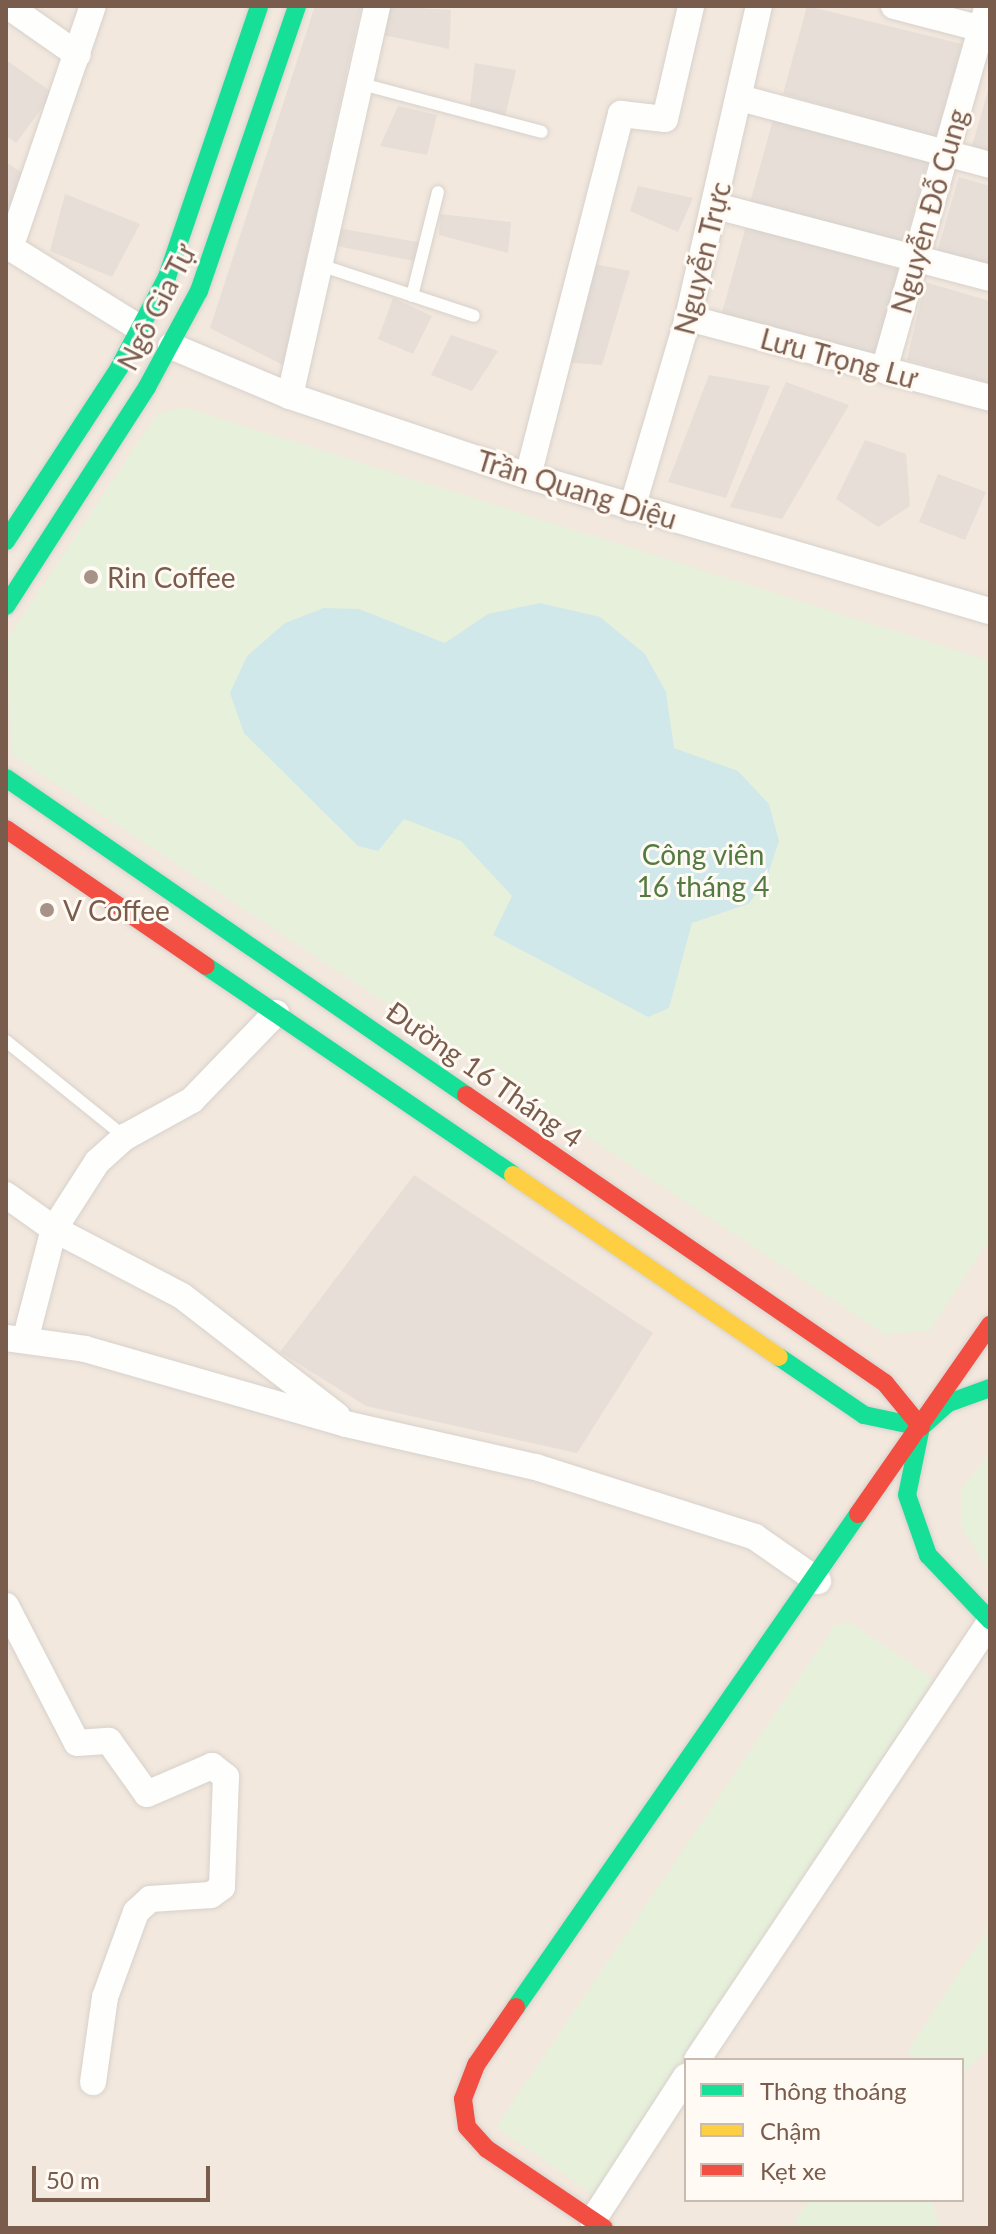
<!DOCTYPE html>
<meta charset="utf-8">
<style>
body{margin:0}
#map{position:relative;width:996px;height:2234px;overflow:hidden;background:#f9f5f0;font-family:Lato,sans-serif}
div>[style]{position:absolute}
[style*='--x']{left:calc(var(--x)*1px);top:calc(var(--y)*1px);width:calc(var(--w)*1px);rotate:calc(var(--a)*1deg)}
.residential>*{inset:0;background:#f2e8de}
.green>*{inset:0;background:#e7f0db}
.water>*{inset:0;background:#d0e8ea}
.building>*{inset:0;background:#e6ded7}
.roads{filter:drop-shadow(0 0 2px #d7d1cb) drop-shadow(0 0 2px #d7d1cb)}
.lane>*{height:12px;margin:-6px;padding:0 6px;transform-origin:6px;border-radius:6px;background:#fefefd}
.street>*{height:26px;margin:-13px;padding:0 13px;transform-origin:13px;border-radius:13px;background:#fefefd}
.fast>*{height:18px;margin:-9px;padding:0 9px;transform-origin:9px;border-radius:9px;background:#16e098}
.slow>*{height:18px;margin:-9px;padding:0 9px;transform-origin:9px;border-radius:9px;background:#ffcf43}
.jam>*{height:18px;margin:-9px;padding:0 9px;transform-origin:9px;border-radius:9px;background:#f24e42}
.dots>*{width:22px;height:22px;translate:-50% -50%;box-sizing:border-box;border:4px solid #fffaf3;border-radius:50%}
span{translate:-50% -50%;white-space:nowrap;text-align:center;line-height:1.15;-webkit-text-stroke:6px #fffaf3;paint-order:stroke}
.street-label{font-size:28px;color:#7a5c4d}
.poi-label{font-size:28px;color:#7a5c4d}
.left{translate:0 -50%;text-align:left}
.park-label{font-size:28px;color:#537a41}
.frame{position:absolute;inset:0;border:8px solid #7a5c4d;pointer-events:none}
.legend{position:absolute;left:684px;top:2058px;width:280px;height:144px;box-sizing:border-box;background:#fffaf3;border:2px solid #cabbb1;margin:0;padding:10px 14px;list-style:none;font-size:24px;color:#7a5c4d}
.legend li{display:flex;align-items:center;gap:16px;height:40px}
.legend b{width:40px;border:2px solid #cabbb1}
.scale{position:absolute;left:32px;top:2166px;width:178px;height:36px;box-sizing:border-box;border:4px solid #7a5c4d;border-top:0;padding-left:10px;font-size:24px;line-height:28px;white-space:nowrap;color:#7a5c4d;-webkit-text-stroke:6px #fffaf3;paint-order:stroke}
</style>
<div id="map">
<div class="residential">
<i style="clip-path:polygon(evenodd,6px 6px,990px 6px,990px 2228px,6px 2228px,6px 6px,686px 2060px,962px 2060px,962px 2200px,686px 2200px,686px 2060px)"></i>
</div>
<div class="green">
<i style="clip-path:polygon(184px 407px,990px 661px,990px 1238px,930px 1330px,886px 1335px,12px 755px,6px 641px,157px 414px)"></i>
<i style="clip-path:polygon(990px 1451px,990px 1575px,961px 1525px,961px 1490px)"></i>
<i style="clip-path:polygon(850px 1622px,933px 1679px,595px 2196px,496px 2127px,835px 1625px)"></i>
<i style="clip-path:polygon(990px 1926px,990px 2046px,962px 2075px,962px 2060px,920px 2060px,907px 2052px)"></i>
<i style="clip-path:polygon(809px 2200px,931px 2200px,940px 2228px,802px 2228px,794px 2223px)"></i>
</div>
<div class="water">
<i style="clip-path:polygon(540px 603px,600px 617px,645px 654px,666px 692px,674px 748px,738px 771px,769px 804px,779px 841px,765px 883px,748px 904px,692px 923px,669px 1008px,648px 1017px,493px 935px,512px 896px,461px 841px,404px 819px,378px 851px,358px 846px,244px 733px,230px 693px,247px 656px,285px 623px,324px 608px,359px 609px,445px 643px,488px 614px)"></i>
</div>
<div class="building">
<i style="clip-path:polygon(315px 6px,361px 6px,283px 365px,210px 328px)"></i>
<i style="clip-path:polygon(386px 6px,451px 10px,449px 49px,375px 33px)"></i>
<i style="clip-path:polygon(807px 6px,962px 44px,936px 137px,783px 94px)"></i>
<i style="clip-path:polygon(6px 60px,53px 93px,16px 143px,6px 136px)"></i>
<i style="clip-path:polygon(475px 63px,516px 70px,502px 130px,469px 112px)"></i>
<i style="clip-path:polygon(990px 84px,990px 152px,972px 146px)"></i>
<i style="clip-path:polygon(398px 106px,437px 115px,427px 155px,380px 146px)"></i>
<i style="clip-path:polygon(775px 113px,929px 156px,903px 250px,749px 206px)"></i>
<i style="clip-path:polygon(6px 162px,29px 178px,6px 210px)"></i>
<i style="clip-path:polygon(959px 177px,990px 186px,990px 266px,937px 252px)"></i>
<i style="clip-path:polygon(638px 186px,693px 198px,678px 232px,630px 211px)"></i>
<i style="clip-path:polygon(65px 194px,140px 224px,112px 277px,50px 251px)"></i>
<i style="clip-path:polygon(440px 214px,511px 222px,508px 253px,439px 235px)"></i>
<i style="clip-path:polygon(326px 226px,423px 243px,414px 261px,337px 246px)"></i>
<i style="clip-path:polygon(746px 226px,900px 269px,874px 363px,720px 320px)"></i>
<i style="clip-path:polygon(584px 262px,630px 271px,602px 365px,560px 362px)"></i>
<i style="clip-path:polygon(925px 282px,990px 301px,990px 383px,907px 360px)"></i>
<i style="clip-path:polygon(393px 298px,432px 316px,413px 354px,378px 339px)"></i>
<i style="clip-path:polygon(451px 335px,498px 351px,472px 391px,431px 375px)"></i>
<i style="clip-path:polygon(709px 375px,770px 386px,726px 498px,668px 482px)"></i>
<i style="clip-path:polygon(786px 382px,849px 405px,782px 519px,730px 507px)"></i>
<i style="clip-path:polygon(865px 440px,906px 454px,910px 506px,878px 527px,836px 499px)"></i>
<i style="clip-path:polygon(938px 474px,986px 492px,965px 540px,919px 522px)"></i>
<i style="clip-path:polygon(414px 1175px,653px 1333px,577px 1453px,366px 1406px,280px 1352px)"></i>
</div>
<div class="roads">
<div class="lane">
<i style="--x:358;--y:83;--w:190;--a:14.9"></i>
<i style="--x:317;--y:264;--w:165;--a:18.3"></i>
<i style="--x:412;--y:296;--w:107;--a:-76"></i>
<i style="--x:6;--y:1041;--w:153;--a:38.9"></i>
</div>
<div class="street">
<i style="--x:8;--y:6;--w:85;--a:35"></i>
<i style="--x:894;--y:6;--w:99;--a:14.6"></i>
<i style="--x:740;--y:98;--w:259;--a:15"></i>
<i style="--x:716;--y:206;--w:283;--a:14.7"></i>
<i style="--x:6;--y:245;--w:159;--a:31.9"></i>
<i style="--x:10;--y:248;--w:256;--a:-71.1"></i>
<i style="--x:688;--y:318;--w:312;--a:14.8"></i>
<i style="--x:171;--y:346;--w:129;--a:22.8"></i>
<i style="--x:290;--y:396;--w:251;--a:18.6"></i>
<i style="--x:528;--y:476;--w:481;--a:16.3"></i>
<i style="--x:884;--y:370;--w:379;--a:-74.1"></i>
<i style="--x:290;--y:396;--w:400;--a:-77.4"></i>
<i style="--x:528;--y:476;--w:374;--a:-75.6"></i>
<i style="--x:621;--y:114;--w:44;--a:6.5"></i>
<i style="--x:665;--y:119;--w:116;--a:-77"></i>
<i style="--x:632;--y:508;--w:198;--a:-73.6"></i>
<i style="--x:688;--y:318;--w:320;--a:-77.2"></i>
<i style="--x:6;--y:1195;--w:59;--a:35.3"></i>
<i style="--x:54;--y:1229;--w:144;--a:27.6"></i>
<i style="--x:182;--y:1296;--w:196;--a:37.7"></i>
<i style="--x:26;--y:1337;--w:112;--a:-75.5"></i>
<i style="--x:54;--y:1229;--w:80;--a:-57.3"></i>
<i style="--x:97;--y:1162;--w:38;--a:-42"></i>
<i style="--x:125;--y:1137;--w:77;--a:-28.9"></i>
<i style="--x:192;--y:1100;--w:121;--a:-46"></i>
<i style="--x:6;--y:1338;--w:80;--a:7.9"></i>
<i style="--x:85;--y:1349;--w:272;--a:16"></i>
<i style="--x:346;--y:1424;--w:195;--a:12.8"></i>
<i style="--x:536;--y:1467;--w:230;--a:17.7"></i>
<i style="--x:755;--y:1537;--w:77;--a:34.9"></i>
<i style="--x:6;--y:1606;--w:154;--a:62.6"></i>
<i style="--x:77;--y:1743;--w:32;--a:-4"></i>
<i style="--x:109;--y:1741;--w:65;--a:54.4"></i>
<i style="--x:147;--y:1794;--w:71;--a:-23.3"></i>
<i style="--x:212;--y:1766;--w:18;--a:38"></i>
<i style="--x:226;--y:1777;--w:110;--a:92.1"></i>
<i style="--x:222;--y:1887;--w:14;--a:144"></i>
<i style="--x:211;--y:1895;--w:61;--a:176.2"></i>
<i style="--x:150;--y:1899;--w:19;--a:137"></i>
<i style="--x:136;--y:1912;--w:90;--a:110"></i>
<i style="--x:105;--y:1997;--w:86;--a:98"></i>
<i style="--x:697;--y:2060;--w:527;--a:-56.22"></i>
<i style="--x:593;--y:2220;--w:171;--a:-57"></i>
</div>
<div class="fast">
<i style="--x:6;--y:541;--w:207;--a:-56.8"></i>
<i style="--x:119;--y:368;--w:103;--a:-62.2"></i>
<i style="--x:167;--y:277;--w:286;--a:-71.2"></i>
<i style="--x:6;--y:606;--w:260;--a:-57.2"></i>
<i style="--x:147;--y:387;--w:109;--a:-61.6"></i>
<i style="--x:199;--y:291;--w:301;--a:-71"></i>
<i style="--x:6;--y:778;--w:559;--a:34.57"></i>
<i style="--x:206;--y:966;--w:371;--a:34.2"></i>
<i style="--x:779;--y:1357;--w:103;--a:34.3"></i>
<i style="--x:864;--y:1415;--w:58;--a:11.9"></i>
<i style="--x:990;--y:1388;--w:45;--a:160.3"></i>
<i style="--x:948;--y:1403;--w:36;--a:138"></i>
<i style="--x:921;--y:1427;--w:69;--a:101.6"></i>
<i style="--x:907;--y:1495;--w:64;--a:70.7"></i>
<i style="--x:928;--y:1555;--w:90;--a:46.4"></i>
<i style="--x:516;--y:2007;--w:600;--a:-55.25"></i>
</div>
<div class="slow">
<i style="--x:513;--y:1175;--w:322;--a:34.4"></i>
</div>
<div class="jam">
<i style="--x:6;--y:829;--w:242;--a:34.4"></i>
<i style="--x:466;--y:1095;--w:508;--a:34.5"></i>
<i style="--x:885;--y:1383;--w:57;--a:50.7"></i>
<i style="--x:858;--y:1514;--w:231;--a:-55.1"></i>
<i style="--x:516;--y:2007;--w:70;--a:124.6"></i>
<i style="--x:476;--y:2065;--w:36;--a:111"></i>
<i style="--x:463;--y:2099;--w:28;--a:82"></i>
<i style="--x:467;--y:2127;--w:30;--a:48"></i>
<i style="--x:487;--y:2149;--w:141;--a:34"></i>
</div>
</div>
<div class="dots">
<i style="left:91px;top:577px;background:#a69286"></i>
<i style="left:47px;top:910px;background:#a69286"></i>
</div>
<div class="street-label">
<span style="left:929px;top:211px;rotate:-74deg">Nguyễn Đỗ Cung</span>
<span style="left:702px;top:258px;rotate:-76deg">Nguyễn Trực</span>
<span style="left:156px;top:307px;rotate:-63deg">Ngô Gia Tự</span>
<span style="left:839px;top:358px;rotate:15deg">Lưu Trọng Lư</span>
<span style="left:577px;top:489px;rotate:17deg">Trần Quang Diệu</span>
<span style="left:485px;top:1074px;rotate:35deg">Đường 16 Tháng 4</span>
</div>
<div class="poi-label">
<span class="left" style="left:107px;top:577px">Rin Coffee</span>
<span class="left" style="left:63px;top:910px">V Coffee</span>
</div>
<div class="park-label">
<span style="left:703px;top:870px">Công viên<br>16 tháng 4</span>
</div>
<div class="frame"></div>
<ul class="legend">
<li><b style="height:10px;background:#16e098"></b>Thông thoáng</li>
<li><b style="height:10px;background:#ffcf43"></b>Chậm</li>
<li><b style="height:10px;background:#f24e42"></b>Kẹt xe</li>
</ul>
<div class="scale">50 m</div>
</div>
